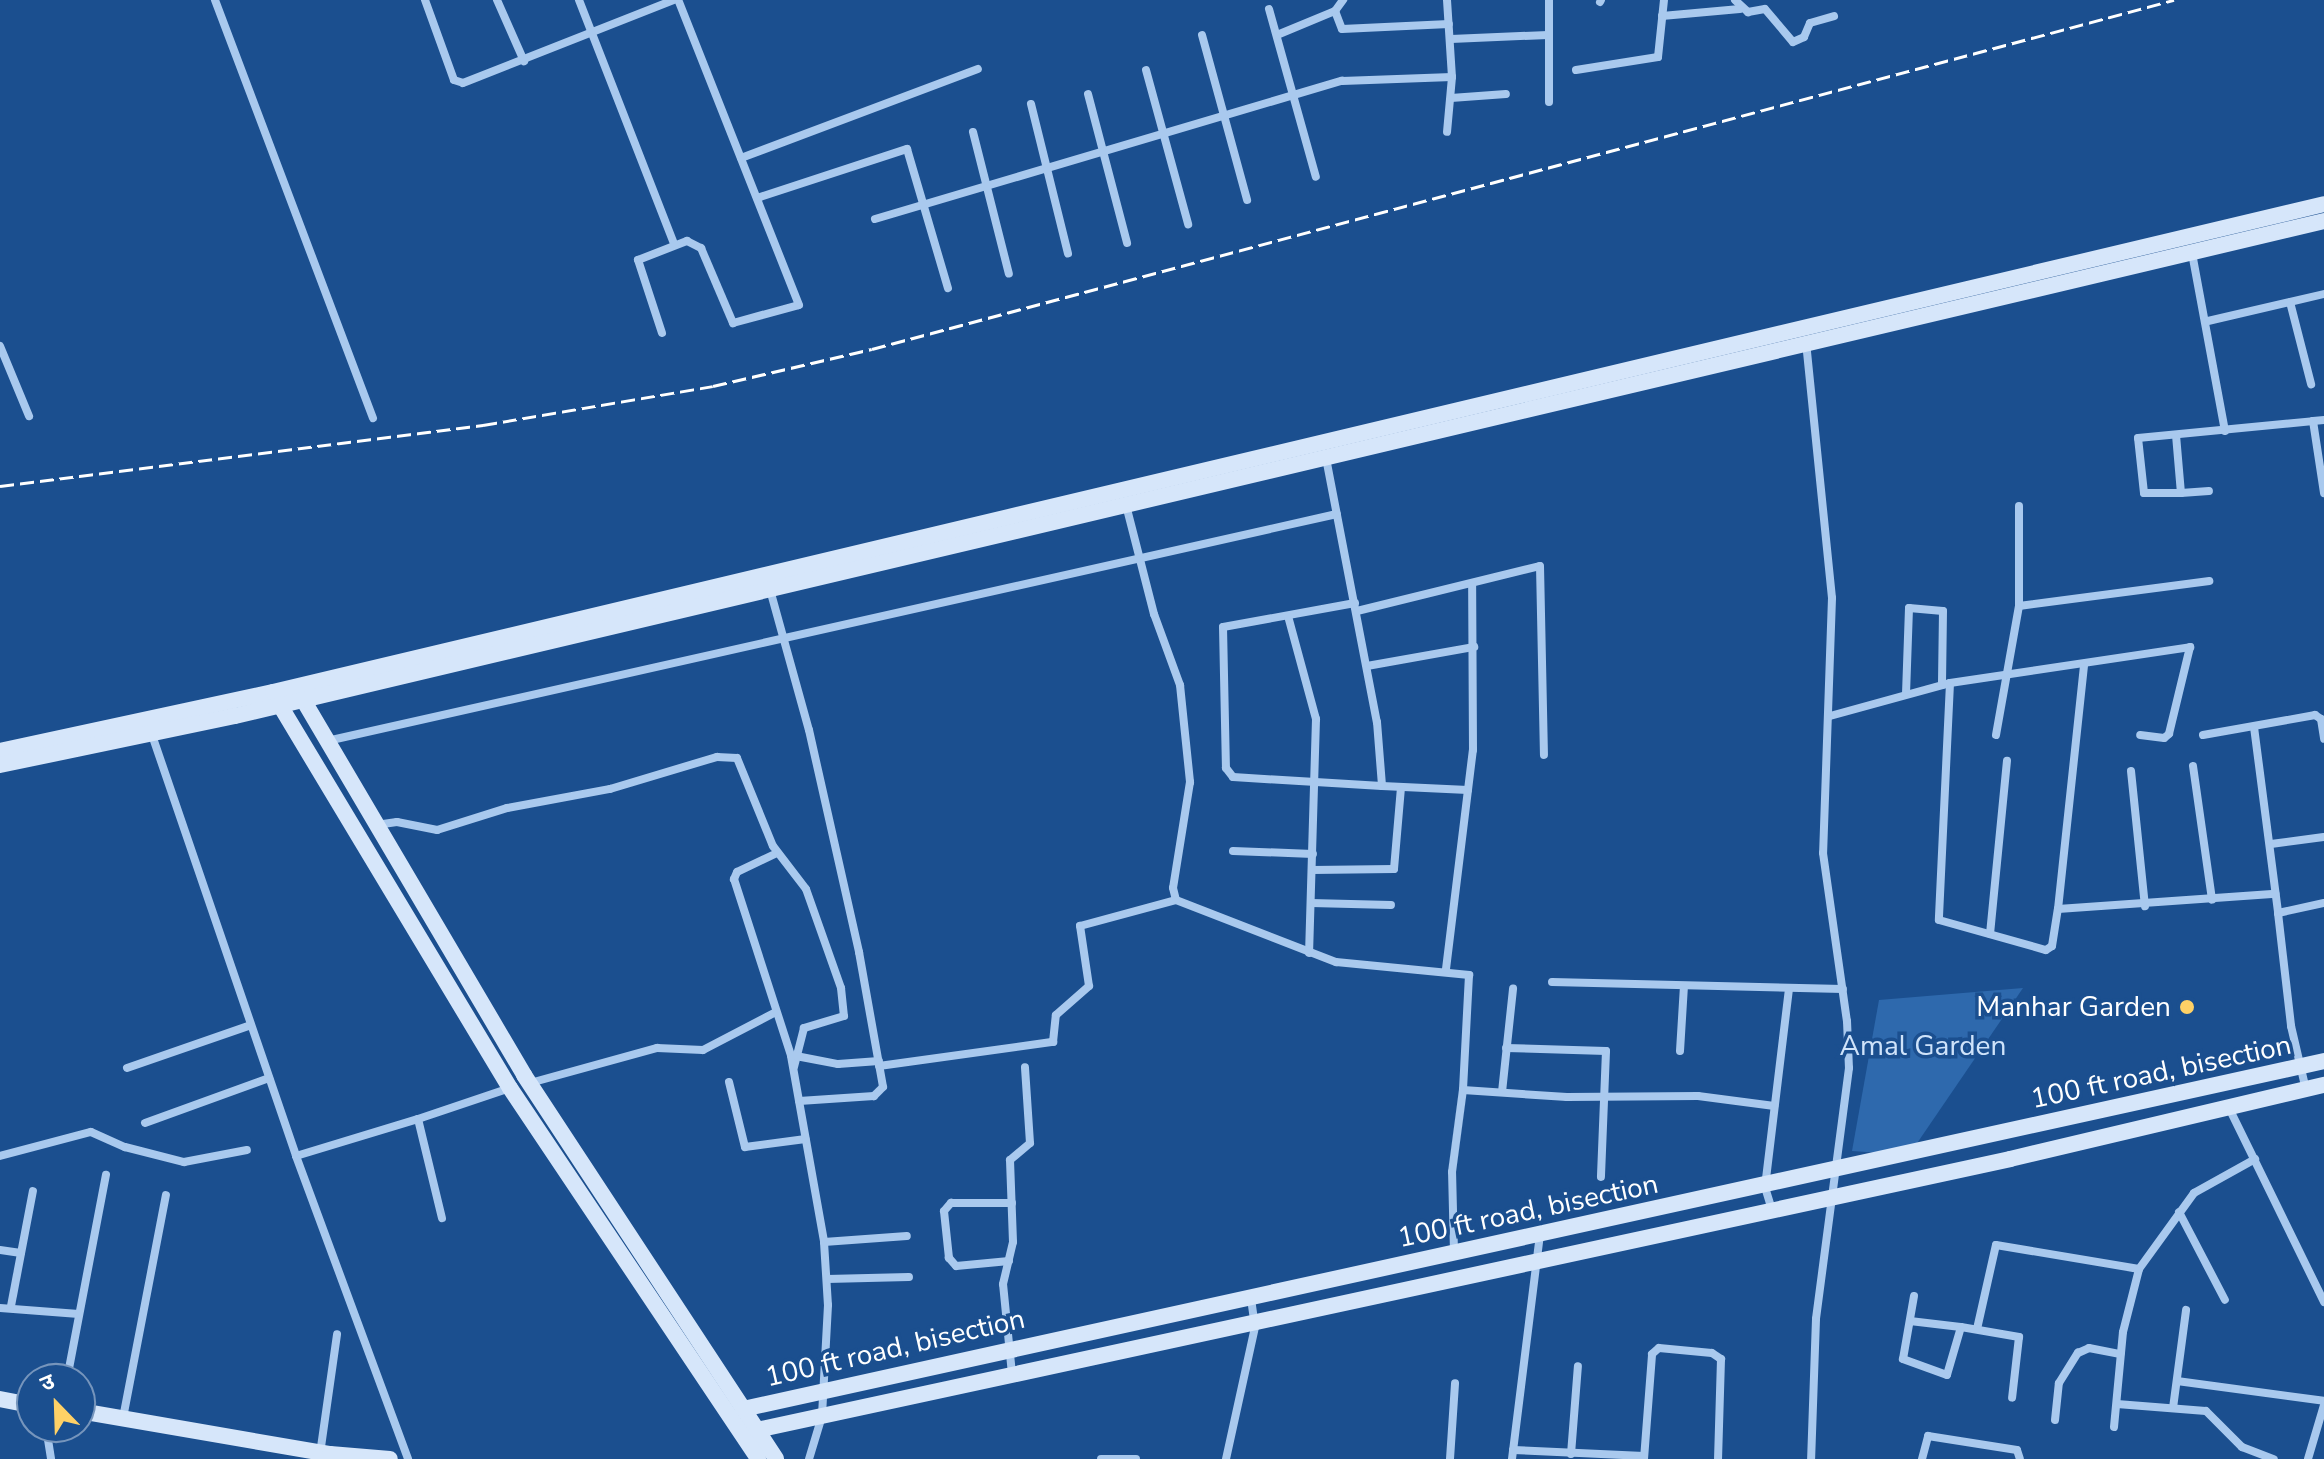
<!DOCTYPE html>
<meta charset="utf-8">
<style>
body{margin:0}
#map{position:relative;width:2324px;height:1459px;overflow:hidden;background:#1b4f8f;font-family:"Nunito Sans","Noto Sans Devanagari",sans-serif}
div>[style]{position:absolute}
[style*='--x']{left:calc(var(--x)*1px);top:calc(var(--y)*1px);width:calc(var(--w)*1px);rotate:calc(var(--a)*1deg)}
.green>*{inset:0;background:#2e69ad}
.street>*{height:8px;margin:-4px;padding:0 4px;transform-origin:4px;border-radius:4px;background:#a9c9ee}
.secondary>*{height:16px;margin:-8px;padding:0 8px;transform-origin:8px;border-radius:8px;background:#d6e6fa}
.rail>*{height:3px;margin-top:-1.5px;transform-origin:0;background:repeating-linear-gradient(90deg,#fff 0 14px,transparent 0 20px)}
.dots>*{width:22px;height:22px;translate:-50% -50%;box-sizing:border-box;border:4px solid #1b4f8f;border-radius:50%}
span{translate:-50% -50%;white-space:nowrap;text-align:center;line-height:1.15;-webkit-text-stroke:7px #1b4f8f;paint-order:stroke}
.poi-label{font-size:28px;color:#fff}
.right{translate:-100% -50%;text-align:right}
.park-label{font-size:28px;color:#cfe3fa}
.street-label{font-size:28px;color:#fff}
.north{position:absolute;left:16px;top:1363px;width:80px;height:80px;box-sizing:border-box;background:#1b4f8f;border:2px solid #7695bc;border-radius:50%;rotate:337deg;font-size:22px;font-weight:700;line-height:32px;text-align:center;color:#fff}
.north::after{content:'';display:block;margin:auto;width:28px;height:36px;background:#ffd166;clip-path:polygon(50% 0,100% 100%,50% 72%,0 100%)}
</style>
<div id="map">
<div class="green">
<i style="clip-path:polygon(2023px 988px,1909px 1155px,1852px 1151px,1879px 1000px)"></i>
</div>
<div class="street">
<i style="--x:215;--y:0;--w:447;--a:69.3"></i>
<i style="--x:425;--y:0;--w:85;--a:70.1"></i>
<i style="--x:454;--y:80;--w:9;--a:18"></i>
<i style="--x:463;--y:83;--w:227;--a:-21.5"></i>
<i style="--x:497;--y:0;--w:67;--a:66.1"></i>
<i style="--x:579;--y:0;--w:262;--a:68.7"></i>
<i style="--x:1447;--y:0;--w:77;--a:86.3"></i>
<i style="--x:1452;--y:77;--w:55;--a:95.2"></i>
<i style="--x:1735;--y:0;--w:18;--a:43"></i>
<i style="--x:1748;--y:12;--w:17;--a:-10"></i>
<i style="--x:1765;--y:9;--w:43;--a:49.7"></i>
<i style="--x:1793;--y:42;--w:12;--a:-24"></i>
<i style="--x:1804;--y:37;--w:15;--a:-67"></i>
<i style="--x:1810;--y:23;--w:25;--a:-16"></i>
<i style="--x:1600;--y:2;--w:2;--a:-63"></i>
<i style="--x:1269;--y:9;--w:174;--a:74.4"></i>
<i style="--x:1335;--y:11;--w:19;--a:69"></i>
<i style="--x:1342;--y:29;--w:107;--a:-2.7"></i>
<i style="--x:1662;--y:16;--w:78;--a:-5.1"></i>
<i style="--x:1202;--y:35;--w:171;--a:74.7"></i>
<i style="--x:1277;--y:35;--w:63;--a:-22.5"></i>
<i style="--x:1335;--y:11;--w:14;--a:-54"></i>
<i style="--x:1451;--y:39;--w:97;--a:-2.4"></i>
<i style="--x:1146;--y:70;--w:160;--a:74.7"></i>
<i style="--x:1576;--y:70;--w:83;--a:-9"></i>
<i style="--x:1658;--y:57;--w:57;--a:-84"></i>
<i style="--x:1088;--y:94;--w:154;--a:75.3"></i>
<i style="--x:1451;--y:98;--w:55;--a:-4.2"></i>
<i style="--x:1549;--y:102;--w:102;--a:-90"></i>
<i style="--x:1031;--y:104;--w:154;--a:76.1"></i>
<i style="--x:973;--y:132;--w:146;--a:75.8"></i>
<i style="--x:741;--y:158;--w:253;--a:-20.6"></i>
<i style="--x:757;--y:198;--w:158;--a:-18.1"></i>
<i style="--x:907;--y:149;--w:145;--a:73.6"></i>
<i style="--x:875;--y:219;--w:487;--a:-16.5"></i>
<i style="--x:1342;--y:81;--w:110;--a:-2.1"></i>
<i style="--x:2192;--y:253;--w:181;--a:79.5"></i>
<i style="--x:2290;--y:302;--w:85;--a:75.6"></i>
<i style="--x:2208;--y:321;--w:119;--a:-13.1"></i>
<i style="--x:662;--y:333;--w:77;--a:-108.2"></i>
<i style="--x:638;--y:260;--w:53;--a:-21.2"></i>
<i style="--x:687;--y:241;--w:16;--a:27"></i>
<i style="--x:701;--y:248;--w:82;--a:66.9"></i>
<i style="--x:733;--y:323;--w:68;--a:-15.3"></i>
<i style="--x:799;--y:305;--w:328;--a:-111.6"></i>
<i style="--x:1806;--y:342;--w:257;--a:84.2"></i>
<i style="--x:1832;--y:598;--w:255;--a:92"></i>
<i style="--x:1823;--y:853;--w:170;--a:81.9"></i>
<i style="--x:1847;--y:1021;--w:47;--a:87.6"></i>
<i style="--x:1849;--y:1068;--w:253;--a:97.5"></i>
<i style="--x:1816;--y:1319;--w:140;--a:92"></i>
<i style="--x:0;--y:346;--w:76;--a:67.5"></i>
<i style="--x:2324;--y:420;--w:11;--a:175"></i>
<i style="--x:2313;--y:421;--w:73;--a:81.3"></i>
<i style="--x:2176;--y:435;--w:58;--a:85.1"></i>
<i style="--x:2181;--y:493;--w:28;--a:-4"></i>
<i style="--x:1326;--y:458;--w:269;--a:79.1"></i>
<i style="--x:1377;--y:722;--w:64;--a:85.5"></i>
<i style="--x:1382;--y:786;--w:86;--a:2.7"></i>
<i style="--x:2181;--y:493;--w:37;--a:180"></i>
<i style="--x:2144;--y:493;--w:55;--a:-96.2"></i>
<i style="--x:2138;--y:438;--w:176;--a:-5.5"></i>
<i style="--x:1126;--y:505;--w:113;--a:75.6"></i>
<i style="--x:1154;--y:614;--w:76;--a:69.9"></i>
<i style="--x:1180;--y:685;--w:98;--a:84.1"></i>
<i style="--x:1190;--y:782;--w:107;--a:99.1"></i>
<i style="--x:1173;--y:888;--w:12;--a:76"></i>
<i style="--x:1176;--y:900;--w:172;--a:21.2"></i>
<i style="--x:1336;--y:962;--w:134;--a:5.6"></i>
<i style="--x:1469;--y:975;--w:115;--a:93"></i>
<i style="--x:1463;--y:1090;--w:104;--a:3.9"></i>
<i style="--x:1567;--y:1097;--w:131;--a:-0.4"></i>
<i style="--x:1698;--y:1096;--w:77;--a:7.5"></i>
<i style="--x:769;--y:586;--w:149;--a:74.5"></i>
<i style="--x:809;--y:730;--w:228;--a:77.3"></i>
<i style="--x:859;--y:952;--w:137;--a:79.9"></i>
<i style="--x:883;--y:1087;--w:13;--a:135"></i>
<i style="--x:874;--y:1096;--w:75;--a:176.2"></i>
<i style="--x:1355;--y:603;--w:134;--a:169.7"></i>
<i style="--x:1223;--y:627;--w:141;--a:88.8"></i>
<i style="--x:1226;--y:768;--w:11;--a:52"></i>
<i style="--x:1233;--y:777;--w:149;--a:3.5"></i>
<i style="--x:2019;--y:606;--w:192;--a:-7.5"></i>
<i style="--x:1357;--y:611;--w:188;--a:-13.8"></i>
<i style="--x:1540;--y:566;--w:189;--a:88.8"></i>
<i style="--x:1288;--y:616;--w:107;--a:74.8"></i>
<i style="--x:1316;--y:719;--w:234;--a:91.7"></i>
<i style="--x:1367;--y:666;--w:109;--a:-10.1"></i>
<i style="--x:1950;--y:683;--w:237;--a:92.7"></i>
<i style="--x:1939;--y:920;--w:111;--a:15.7"></i>
<i style="--x:2046;--y:950;--w:7;--a:-34"></i>
<i style="--x:2052;--y:946;--w:37;--a:-81"></i>
<i style="--x:2058;--y:909;--w:246;--a:-83.9"></i>
<i style="--x:1906;--y:694;--w:86;--a:-88"></i>
<i style="--x:1909;--y:608;--w:34;--a:5"></i>
<i style="--x:1943;--y:611;--w:74;--a:90.8"></i>
<i style="--x:1830;--y:716;--w:124;--a:-15.4"></i>
<i style="--x:1950;--y:683;--w:243;--a:-8.5"></i>
<i style="--x:2190;--y:647;--w:89;--a:103.6"></i>
<i style="--x:2169;--y:734;--w:6;--a:141"></i>
<i style="--x:2164;--y:738;--w:24;--a:-173"></i>
<i style="--x:2254;--y:727;--w:188;--a:82.6"></i>
<i style="--x:2278;--y:913;--w:47;--a:-12.3"></i>
<i style="--x:151;--y:732;--w:448;--a:71.1"></i>
<i style="--x:296;--y:1156;--w:323;--a:69.7"></i>
<i style="--x:1996;--y:735;--w:131;--a:-79.9"></i>
<i style="--x:2019;--y:606;--w:100;--a:-90"></i>
<i style="--x:2203;--y:735;--w:114;--a:-10.1"></i>
<i style="--x:2315;--y:715;--w:7;--a:34"></i>
<i style="--x:2321;--y:719;--w:20;--a:81"></i>
<i style="--x:327;--y:741;--w:1035;--a:-12.67"></i>
<i style="--x:2193;--y:766;--w:135;--a:81.9"></i>
<i style="--x:2131;--y:771;--w:136;--a:84.1"></i>
<i style="--x:376;--y:825;--w:21;--a:-8"></i>
<i style="--x:397;--y:822;--w:41;--a:11.3"></i>
<i style="--x:437;--y:830;--w:73;--a:-17.4"></i>
<i style="--x:507;--y:808;--w:105;--a:-10.5"></i>
<i style="--x:610;--y:789;--w:112;--a:-16.7"></i>
<i style="--x:717;--y:757;--w:20;--a:3"></i>
<i style="--x:737;--y:758;--w:95;--a:67.8"></i>
<i style="--x:773;--y:846;--w:54;--a:52.5"></i>
<i style="--x:806;--y:889;--w:105;--a:70.5"></i>
<i style="--x:841;--y:988;--w:28;--a:84"></i>
<i style="--x:844;--y:1016;--w:42;--a:163.3"></i>
<i style="--x:804;--y:1028;--w:40;--a:104.4"></i>
<i style="--x:2271;--y:844;--w:53;--a:-7.5"></i>
<i style="--x:1233;--y:851;--w:80;--a:2.1"></i>
<i style="--x:777;--y:853;--w:44;--a:154.6"></i>
<i style="--x:737;--y:872;--w:8;--a:113"></i>
<i style="--x:734;--y:879;--w:186;--a:72.1"></i>
<i style="--x:791;--y:1056;--w:189;--a:79.9"></i>
<i style="--x:824;--y:1242;--w:63;--a:86.4"></i>
<i style="--x:828;--y:1305;--w:111;--a:93.1"></i>
<i style="--x:822;--y:1416;--w:45;--a:106.8"></i>
<i style="--x:1312;--y:870;--w:82;--a:-0.7"></i>
<i style="--x:1394;--y:869;--w:82;--a:-85.1"></i>
<i style="--x:1311;--y:903;--w:80;--a:1.4"></i>
<i style="--x:2058;--y:909;--w:218;--a:-4"></i>
<i style="--x:2278;--y:913;--w:114;--a:83.4"></i>
<i style="--x:2291;--y:1026;--w:66;--a:76.8"></i>
<i style="--x:1990;--y:934;--w:174;--a:-84.4"></i>
<i style="--x:1446;--y:969;--w:221;--a:-83"></i>
<i style="--x:1473;--y:750;--w:165;--a:-90.3"></i>
<i style="--x:1552;--y:982;--w:291;--a:1.4"></i>
<i style="--x:1506;--y:1048;--w:100;--a:1.7"></i>
<i style="--x:1606;--y:1051;--w:126;--a:92.3"></i>
<i style="--x:1680;--y:1051;--w:65;--a:-86.5"></i>
<i style="--x:796;--y:1056;--w:43;--a:10.8"></i>
<i style="--x:838;--y:1064;--w:41;--a:-4.2"></i>
<i style="--x:879;--y:1066;--w:176;--a:-7.9"></i>
<i style="--x:1053;--y:1042;--w:27;--a:-84"></i>
<i style="--x:1056;--y:1015;--w:44;--a:-41.3"></i>
<i style="--x:1089;--y:986;--w:61;--a:-98.5"></i>
<i style="--x:1080;--y:926;--w:99;--a:-15.2"></i>
<i style="--x:127;--y:1068;--w:131;--a:-19.1"></i>
<i style="--x:729;--y:1082;--w:67;--a:76.2"></i>
<i style="--x:745;--y:1147;--w:61;--a:-7.6"></i>
<i style="--x:530;--y:1083;--w:132;--a:-15.4"></i>
<i style="--x:657;--y:1048;--w:46;--a:2.5"></i>
<i style="--x:703;--y:1050;--w:80;--a:-27.5"></i>
<i style="--x:1502;--y:1092;--w:104;--a:-83.9"></i>
<i style="--x:2230;--y:1110;--w:214;--a:63.9"></i>
<i style="--x:418;--y:1119;--w:100;--a:-18.6"></i>
<i style="--x:145;--y:1123;--w:132;--a:-19.9"></i>
<i style="--x:0;--y:1156;--w:94;--a:-14.8"></i>
<i style="--x:91;--y:1132;--w:37;--a:24"></i>
<i style="--x:125;--y:1147;--w:61;--a:14.3"></i>
<i style="--x:184;--y:1162;--w:64;--a:-10.8"></i>
<i style="--x:296;--y:1156;--w:127;--a:-16.9"></i>
<i style="--x:418;--y:1119;--w:102;--a:76.4"></i>
<i style="--x:1772;--y:1210;--w:24;--a:-107"></i>
<i style="--x:1765;--y:1187;--w:198;--a:-83.1"></i>
<i style="--x:2179;--y:1212;--w:99;--a:62.4"></i>
<i style="--x:824;--y:1242;--w:83;--a:-4.1"></i>
<i style="--x:0;--y:1250;--w:21;--a:8"></i>
<i style="--x:1454;--y:1252;--w:80;--a:-91.4"></i>
<i style="--x:1452;--y:1172;--w:83;--a:-82.4"></i>
<i style="--x:1009;--y:1261;--w:53;--a:174.6"></i>
<i style="--x:956;--y:1266;--w:11;--a:-131"></i>
<i style="--x:949;--y:1258;--w:47;--a:-96.1"></i>
<i style="--x:944;--y:1211;--w:11;--a:-49"></i>
<i style="--x:951;--y:1203;--w:61;--a:0"></i>
<i style="--x:827;--y:1279;--w:82;--a:-1.4"></i>
<i style="--x:11;--y:1306;--w:117;--a:-79.2"></i>
<i style="--x:0;--y:1308;--w:79;--a:4.3"></i>
<i style="--x:1910;--y:1321;--w:51;--a:6.7"></i>
<i style="--x:1961;--y:1327;--w:50;--a:106.3"></i>
<i style="--x:1947;--y:1375;--w:47;--a:-160"></i>
<i style="--x:1903;--y:1359;--w:64;--a:-80.1"></i>
<i style="--x:1961;--y:1327;--w:59;--a:9.8"></i>
<i style="--x:2019;--y:1337;--w:61;--a:96.5"></i>
<i style="--x:1977;--y:1329;--w:86;--a:-77.3"></i>
<i style="--x:1996;--y:1245;--w:145;--a:9.5"></i>
<i style="--x:1012;--y:1374;--w:90;--a:-95.7"></i>
<i style="--x:1003;--y:1284;--w:43;--a:-76.6"></i>
<i style="--x:1013;--y:1242;--w:82;--a:-92.1"></i>
<i style="--x:1010;--y:1160;--w:26;--a:-40"></i>
<i style="--x:1030;--y:1143;--w:76;--a:-93.8"></i>
<i style="--x:67;--y:1379;--w:208;--a:-79.2"></i>
<i style="--x:2177;--y:1381;--w:148;--a:7.7"></i>
<i style="--x:2117;--y:1404;--w:89;--a:4.5"></i>
<i style="--x:2206;--y:1411;--w:51;--a:45"></i>
<i style="--x:2242;--y:1447;--w:34;--a:21"></i>
<i style="--x:2173;--y:1408;--w:99;--a:-82.4"></i>
<i style="--x:123;--y:1418;--w:227;--a:-79.1"></i>
<i style="--x:2055;--y:1420;--w:37;--a:-84"></i>
<i style="--x:2059;--y:1383;--w:36;--a:-58"></i>
<i style="--x:2078;--y:1353;--w:12;--a:-24"></i>
<i style="--x:2089;--y:1348;--w:32;--a:11"></i>
<i style="--x:46;--y:1427;--w:32;--a:81"></i>
<i style="--x:2114;--y:1427;--w:95;--a:-84.6"></i>
<i style="--x:2123;--y:1332;--w:65;--a:-75.7"></i>
<i style="--x:2139;--y:1269;--w:94;--a:-54.1"></i>
<i style="--x:2194;--y:1193;--w:70;--a:-29.1"></i>
<i style="--x:1513;--y:1450;--w:131;--a:2.6"></i>
<i style="--x:320;--y:1454;--w:121;--a:-81.9"></i>
<i style="--x:1571;--y:1454;--w:88;--a:-85.5"></i>
<i style="--x:1101;--y:1459;--w:35;--a:0"></i>
<i style="--x:1226;--y:1459;--w:135;--a:-77.6"></i>
<i style="--x:1255;--y:1327;--w:29;--a:-98"></i>
<i style="--x:1450;--y:1459;--w:76;--a:-86.2"></i>
<i style="--x:1512;--y:1459;--w:226;--a:-82.9"></i>
<i style="--x:1644;--y:1459;--w:105;--a:-85.6"></i>
<i style="--x:1652;--y:1354;--w:9;--a:-41"></i>
<i style="--x:1659;--y:1348;--w:53;--a:5.4"></i>
<i style="--x:1712;--y:1353;--w:11;--a:34"></i>
<i style="--x:1721;--y:1359;--w:100;--a:91.7"></i>
<i style="--x:1922;--y:1459;--w:24;--a:-75"></i>
<i style="--x:1928;--y:1436;--w:90;--a:8.9"></i>
<i style="--x:2017;--y:1450;--w:9;--a:72"></i>
<i style="--x:2308;--y:1459;--w:56;--a:-73.5"></i>
</div>
<div class="secondary">
<i style="--x:298;--y:691;--w:446;--a:59.5"></i>
<i style="--x:524;--y:1075;--w:459;--a:56.7"></i>
<i style="--x:275;--y:697;--w:456;--a:59"></i>
<i style="--x:510;--y:1088;--w:446;--a:56.2"></i>
<i style="--x:0;--y:751;--w:279;--a:-12.2"></i>
<i style="--x:273;--y:692;--w:2108;--a:-13.38"></i>
<i style="--x:0;--y:765;--w:240;--a:-11.8"></i>
<i style="--x:235;--y:716;--w:2147;--a:-13.33"></i>
<i style="--x:0;--y:1399;--w:33;--a:11"></i>
<i style="--x:743;--y:1409;--w:1619;--a:-12.41"></i>
<i style="--x:80;--y:1411;--w:254;--a:9.8"></i>
<i style="--x:330;--y:1454;--w:60;--a:4.8"></i>
<i style="--x:757;--y:1430;--w:1282;--a:-12.2"></i>
<i style="--x:2010;--y:1159;--w:323;--a:-13.3"></i>
</div>
<div class="rail">
<i style="--x:0;--y:486;--w:487;--a:-7.2"></i>
<i style="--x:483;--y:425;--w:233;--a:-9.6"></i>
<i style="--x:713;--y:386;--w:163;--a:-13.1"></i>
<i style="--x:872;--y:349;--w:1348;--a:-15.01"></i>
</div>
<div class="dots">
<i style="left:2187px;top:1007px;background:#ffd166"></i>
</div>
<div class="poi-label">
<span class="right" style="left:2171px;top:1007px">Manhar Garden</span>
</div>
<div class="park-label">
<span style="left:1923px;top:1046px">Amal Garden</span>
</div>
<div class="street-label">
<span style="left:2161px;top:1072px;rotate:-12deg">100 ft road, bisection</span>
<span style="left:1528px;top:1211px;rotate:-12deg">100 ft road, bisection</span>
<span style="left:895px;top:1348px;rotate:-13deg">100 ft road, bisection</span>
</div>
<div class="north">उ</div>
</div>
